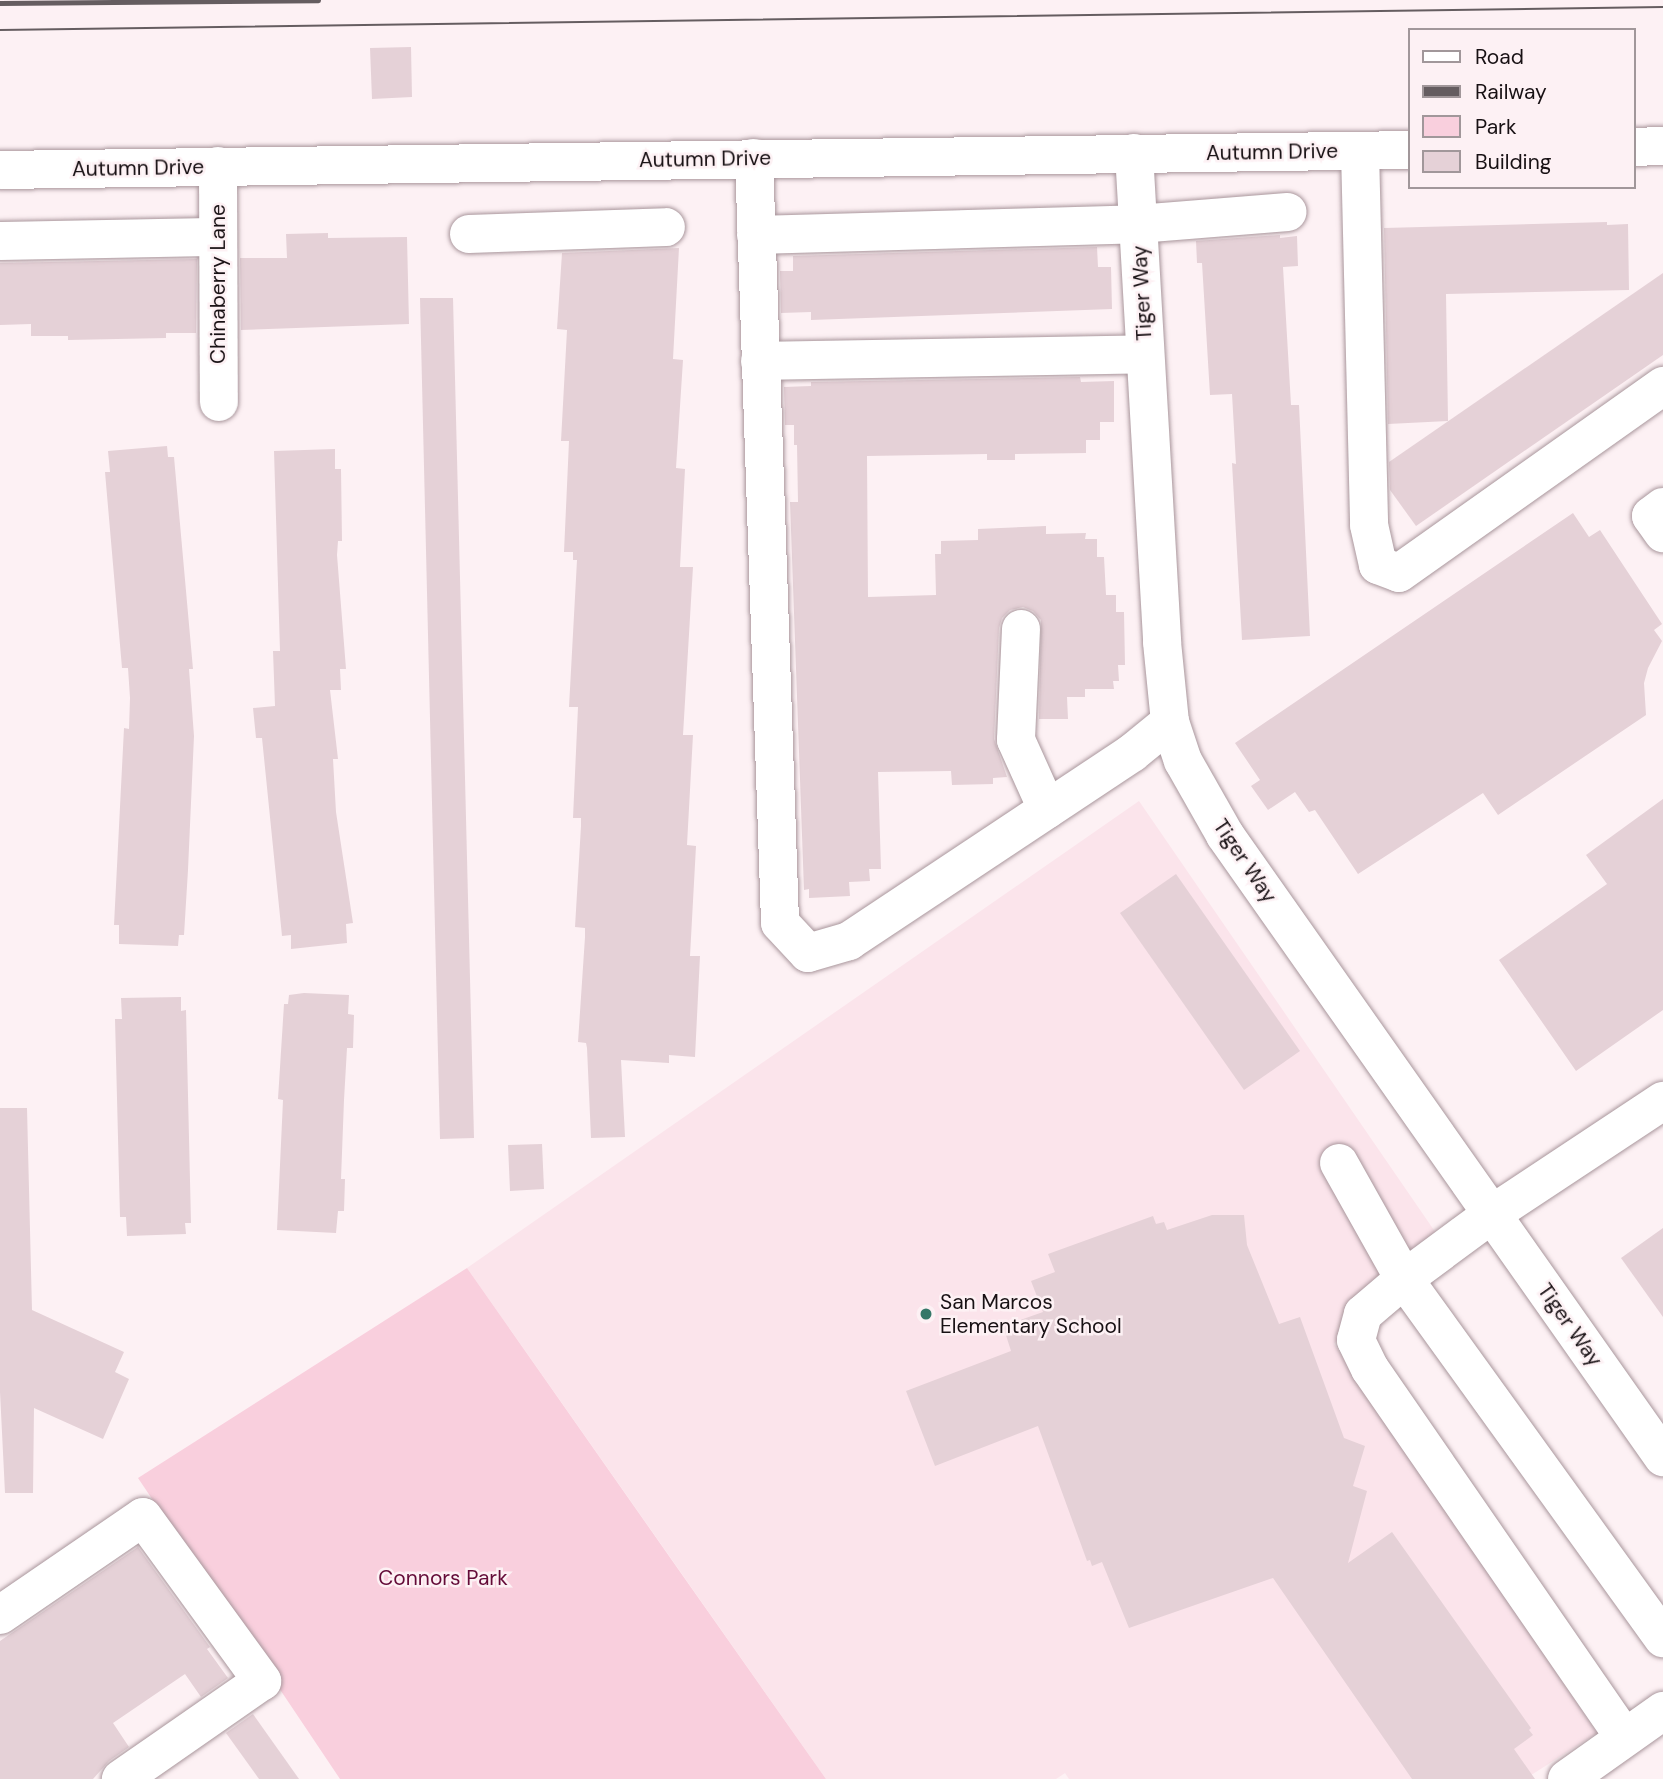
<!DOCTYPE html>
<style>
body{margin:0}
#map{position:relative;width:1663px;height:1779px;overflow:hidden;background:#fdf1f4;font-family:"DM Sans",sans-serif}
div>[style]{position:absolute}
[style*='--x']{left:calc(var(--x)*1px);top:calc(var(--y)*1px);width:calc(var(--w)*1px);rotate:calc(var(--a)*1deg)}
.built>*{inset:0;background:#fbe4eb}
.green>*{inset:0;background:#f9cfdd}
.building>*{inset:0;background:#e5d1d7}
.roads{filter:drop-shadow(0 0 2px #a9969c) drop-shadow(0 0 2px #a9969c)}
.minor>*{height:38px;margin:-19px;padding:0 19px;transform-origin:19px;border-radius:19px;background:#fff}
.tram>*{height:2px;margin:-1px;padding:0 1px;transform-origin:1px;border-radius:1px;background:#655d60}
.rail>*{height:5px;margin:-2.5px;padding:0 2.5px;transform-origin:2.5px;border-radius:2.5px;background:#655d60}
.dots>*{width:19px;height:19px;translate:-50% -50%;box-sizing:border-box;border:4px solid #fdf1f4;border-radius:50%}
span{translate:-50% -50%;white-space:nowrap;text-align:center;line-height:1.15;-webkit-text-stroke:5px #fdf1f4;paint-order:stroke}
.street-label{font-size:21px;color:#181114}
.poi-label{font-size:21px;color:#181114}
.left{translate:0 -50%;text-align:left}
.park-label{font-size:21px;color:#640b38}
.legend{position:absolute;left:1408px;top:28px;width:228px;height:161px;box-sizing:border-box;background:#fdf1f4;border:2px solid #a1979a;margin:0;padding:9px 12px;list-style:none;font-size:21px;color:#181114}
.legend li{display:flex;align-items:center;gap:14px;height:35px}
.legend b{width:35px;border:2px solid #a1979a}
</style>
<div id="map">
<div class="built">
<i style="clip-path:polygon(1139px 801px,1438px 1236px,1373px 1284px,1334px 1344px,1597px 1733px,1525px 1779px,1069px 1779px,1065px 1773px,1056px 1779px,826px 1779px,467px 1268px)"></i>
</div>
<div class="green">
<i style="clip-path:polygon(467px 1268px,683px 1576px,826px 1779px,340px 1779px,138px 1478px)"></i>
</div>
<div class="building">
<i style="clip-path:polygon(411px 47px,412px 97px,372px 99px,370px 48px)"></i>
<i style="clip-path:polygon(1607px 222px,1607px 225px,1628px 224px,1629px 290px,1446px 294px,1448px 421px,1388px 424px,1384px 228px)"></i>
<i style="clip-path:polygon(328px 233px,328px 238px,407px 237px,409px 324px,241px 330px,240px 258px,287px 258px,286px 234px)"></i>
<i style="clip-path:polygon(1280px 235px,1280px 238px,1297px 236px,1298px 266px,1283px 267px,1291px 405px,1299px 405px,1310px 636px,1242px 640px,1232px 463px,1236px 464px,1232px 394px,1210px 395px,1202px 263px,1197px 263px,1196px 241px)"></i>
<i style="clip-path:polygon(1097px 247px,1098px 267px,1111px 267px,1112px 309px,811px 320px,811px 312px,781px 313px,780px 271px,793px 271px,793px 256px)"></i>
<i style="clip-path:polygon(679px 248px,673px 359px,683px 360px,676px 468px,685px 469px,680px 567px,693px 567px,683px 735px,693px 735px,687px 845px,696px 846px,690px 956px,700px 956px,695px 1057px,669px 1055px,669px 1063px,621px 1060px,625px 1137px,591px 1138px,587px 1048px,586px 1043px,578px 1042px,585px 937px,585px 928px,575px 927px,581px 826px,581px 818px,573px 818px,578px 707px,569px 707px,577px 560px,573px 560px,573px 552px,564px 552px,569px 441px,561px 441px,567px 330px,557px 329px,562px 253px)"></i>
<i style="clip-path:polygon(197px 259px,196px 333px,166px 333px,166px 338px,68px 340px,68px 336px,31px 336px,31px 324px,0 325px,0 263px)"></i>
<i style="clip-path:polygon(1663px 273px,1663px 355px,1416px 526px,1390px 490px,1389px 462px)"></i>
<i style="clip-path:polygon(420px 298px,453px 298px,474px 1138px,440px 1139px)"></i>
<i style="clip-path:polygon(1080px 377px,1081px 382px,1114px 381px,1114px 422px,1100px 422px,1100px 440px,1086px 440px,1086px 453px,1015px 454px,1015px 460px,987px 460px,987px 454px,867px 456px,868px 597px,936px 595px,935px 554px,941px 554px,941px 541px,978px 540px,978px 529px,1046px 526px,1046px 534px,1086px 533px,1085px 539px,1097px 539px,1097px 557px,1104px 557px,1106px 595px,1116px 595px,1116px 612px,1124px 612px,1125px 665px,1118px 665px,1119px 681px,1113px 681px,1114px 689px,1085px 689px,1085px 697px,1067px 697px,1068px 719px,1039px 719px,1041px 620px,1033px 611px,1023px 607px,1010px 610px,1002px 618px,999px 628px,994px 739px,1007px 777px,993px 778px,993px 784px,952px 785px,951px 771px,878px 772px,881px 869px,869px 869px,870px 881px,849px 882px,850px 896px,809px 898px,809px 889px,804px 890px,790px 502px,798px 502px,797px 445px,794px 445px,794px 425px,785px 425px,784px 387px,811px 386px,811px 382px)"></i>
<i style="clip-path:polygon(167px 446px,168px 457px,174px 457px,193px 669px,189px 669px,194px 736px,188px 870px,184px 935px,179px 935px,178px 946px,119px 944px,119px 925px,114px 925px,124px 728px,129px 729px,130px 698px,128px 668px,122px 668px,105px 472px,110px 472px,108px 451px)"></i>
<i style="clip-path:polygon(335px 449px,335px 469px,341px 469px,342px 541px,338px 541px,337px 555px,346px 669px,340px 669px,341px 690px,330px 690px,338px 759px,333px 759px,336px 812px,353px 923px,346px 924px,347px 943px,291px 949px,291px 935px,282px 936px,262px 738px,256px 738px,253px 708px,275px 706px,273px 651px,280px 651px,274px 451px)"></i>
<i style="clip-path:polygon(1573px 513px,1589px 537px,1600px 530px,1662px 624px,1654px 630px,1662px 641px,1648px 668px,1644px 683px,1646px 715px,1498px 815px,1483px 793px,1358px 874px,1315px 810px,1309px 812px,1295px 792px,1268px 810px,1251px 786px,1260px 780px,1235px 743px)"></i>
<i style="clip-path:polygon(1663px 799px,1663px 1010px,1576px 1071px,1499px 960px,1607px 884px,1586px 855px)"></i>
<i style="clip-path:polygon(1176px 874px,1300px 1051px,1244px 1090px,1120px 913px)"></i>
<i style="clip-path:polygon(304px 993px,349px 995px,348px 1014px,354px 1015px,353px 1048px,347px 1048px,344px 1100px,341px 1179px,345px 1179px,344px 1211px,338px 1211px,336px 1233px,277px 1230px,283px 1100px,278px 1099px,284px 1004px,288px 1004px,289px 995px)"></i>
<i style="clip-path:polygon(181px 997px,181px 1011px,186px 1010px,191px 1223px,185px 1223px,186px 1234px,127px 1236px,126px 1217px,120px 1217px,115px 1019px,122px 1019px,121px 998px)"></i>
<i style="clip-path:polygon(0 1108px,27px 1108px,32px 1310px,124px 1352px,115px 1372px,129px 1379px,103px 1439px,34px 1408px,33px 1493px,5px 1493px,0 1392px)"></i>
<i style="clip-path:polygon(542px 1144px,544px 1189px,510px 1191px,508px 1145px)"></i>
<i style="clip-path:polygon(1212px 1215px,1244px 1215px,1247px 1245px,1279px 1324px,1300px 1317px,1344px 1438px,1365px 1446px,1353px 1486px,1367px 1491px,1348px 1563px,1392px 1532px,1531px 1728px,1529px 1730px,1533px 1735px,1514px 1749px,1535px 1779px,1412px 1779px,1273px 1578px,1129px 1628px,1102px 1562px,1092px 1566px,1090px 1560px,1087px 1561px,1038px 1426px,935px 1466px,906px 1391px,1011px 1351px,1003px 1326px,1043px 1312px,1031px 1281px,1055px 1272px,1048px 1254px,1153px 1216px,1156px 1224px,1164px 1222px,1167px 1230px)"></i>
<i style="clip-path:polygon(1663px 1228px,1663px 1317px,1621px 1258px)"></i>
<i style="clip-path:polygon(138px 1547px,210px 1647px,207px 1649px,228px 1678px,201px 1697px,185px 1674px,113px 1723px,129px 1747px,109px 1761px,93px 1779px,0 1779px,0 1641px)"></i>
<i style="clip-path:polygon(253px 1714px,299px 1779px,259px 1779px,226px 1733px)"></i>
</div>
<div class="roads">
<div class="minor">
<i style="--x:1633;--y:147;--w:30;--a:-2"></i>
<i style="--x:1360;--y:151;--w:374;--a:88.6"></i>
<i style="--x:1369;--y:525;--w:41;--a:77.3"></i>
<i style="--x:1378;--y:565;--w:22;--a:21"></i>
<i style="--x:1399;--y:573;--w:324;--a:-35.3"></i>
<i style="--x:1134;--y:153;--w:490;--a:86.7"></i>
<i style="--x:1162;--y:642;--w:80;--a:84.3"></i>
<i style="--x:1170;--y:722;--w:41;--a:71.6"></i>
<i style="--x:1183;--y:761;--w:85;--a:60.4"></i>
<i style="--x:1225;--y:835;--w:761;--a:54.85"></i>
<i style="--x:754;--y:158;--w:765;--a:88.05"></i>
<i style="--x:780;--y:923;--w:41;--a:47"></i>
<i style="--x:808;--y:953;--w:43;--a:-16.3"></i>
<i style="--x:849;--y:941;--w:340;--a:-33.6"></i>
<i style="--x:1132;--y:753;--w:49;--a:-39.2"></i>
<i style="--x:218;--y:166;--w:236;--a:89.8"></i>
<i style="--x:0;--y:170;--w:1409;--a:-0.81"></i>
<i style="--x:469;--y:234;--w:197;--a:-2"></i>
<i style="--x:756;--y:235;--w:382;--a:-1.6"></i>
<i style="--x:1138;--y:224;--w:150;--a:-4.6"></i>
<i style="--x:0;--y:241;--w:218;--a:-1.1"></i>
<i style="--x:760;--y:361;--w:385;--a:-1"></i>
<i style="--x:1663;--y:507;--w:15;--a:143"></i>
<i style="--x:1651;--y:516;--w:21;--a:55"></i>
<i style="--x:1021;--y:629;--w:111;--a:92.6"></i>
<i style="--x:1016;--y:740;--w:76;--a:65.8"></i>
<i style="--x:1339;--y:1163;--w:133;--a:60.7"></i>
<i style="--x:1404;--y:1279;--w:443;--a:54.2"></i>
<i style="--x:0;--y:1615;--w:173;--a:-34.4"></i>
<i style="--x:143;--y:1517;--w:203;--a:54"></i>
<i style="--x:262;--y:1681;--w:172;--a:145.2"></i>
<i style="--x:1624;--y:1737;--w:447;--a:-124.6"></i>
<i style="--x:1370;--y:1369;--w:32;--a:-116"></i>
<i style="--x:1356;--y:1340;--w:27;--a:-75"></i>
<i style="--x:1363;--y:1314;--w:54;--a:-40.5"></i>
<i style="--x:1404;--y:1279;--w:109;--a:-36.5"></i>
<i style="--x:1492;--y:1214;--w:205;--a:-33.5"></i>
<i style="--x:1567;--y:1779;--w:118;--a:-35.3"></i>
</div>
</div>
<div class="tram">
<i style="--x:0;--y:30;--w:1663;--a:-0.79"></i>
</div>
<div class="rail">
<i style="--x:0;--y:3;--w:318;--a:-0.5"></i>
</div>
<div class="dots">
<i style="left:926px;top:1314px;background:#357768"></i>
</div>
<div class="street-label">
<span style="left:1272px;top:152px;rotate:-1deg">Autumn Drive</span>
<span style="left:705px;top:159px;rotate:-1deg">Autumn Drive</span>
<span style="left:138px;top:168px;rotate:-1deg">Autumn Drive</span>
<span style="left:218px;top:284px;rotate:-90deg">Chinaberry Lane</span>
<span style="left:1142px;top:293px;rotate:-93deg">Tiger Way</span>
<span style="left:1245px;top:861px;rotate:56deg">Tiger Way</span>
<span style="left:1570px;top:1325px;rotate:55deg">Tiger Way</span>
</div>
<div class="poi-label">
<span class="left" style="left:940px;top:1314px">San Marcos<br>Elementary School</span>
</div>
<div class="park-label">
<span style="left:443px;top:1578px">Connors Park</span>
</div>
<ul class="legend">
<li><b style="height:9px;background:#fff"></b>Road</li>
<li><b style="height:9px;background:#655d60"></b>Railway</li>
<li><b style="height:19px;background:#f9cfdd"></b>Park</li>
<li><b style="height:19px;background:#e5d1d7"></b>Building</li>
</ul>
</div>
